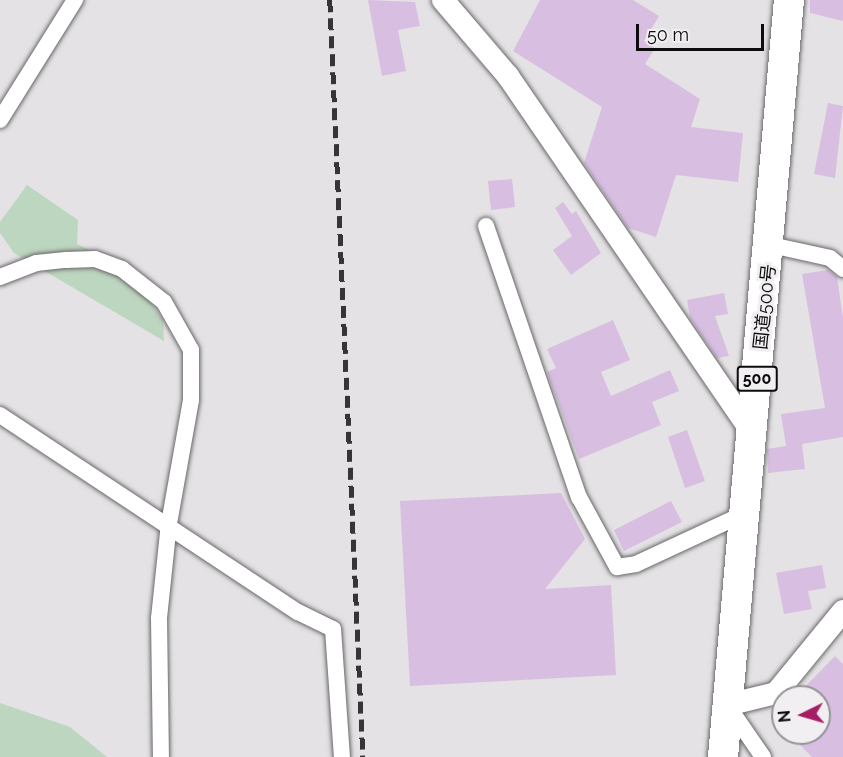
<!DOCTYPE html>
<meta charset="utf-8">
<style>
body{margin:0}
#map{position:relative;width:843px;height:757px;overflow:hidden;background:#e4e2e5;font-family:Raleway,"Noto Sans JP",sans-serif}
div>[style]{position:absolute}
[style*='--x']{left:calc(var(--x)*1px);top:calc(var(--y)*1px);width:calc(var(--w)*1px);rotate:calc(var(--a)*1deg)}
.green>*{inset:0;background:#bdd6bf}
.building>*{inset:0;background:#d8bfe2}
.roads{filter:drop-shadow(0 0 2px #6a686a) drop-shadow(0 0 2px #6a686a)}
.street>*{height:16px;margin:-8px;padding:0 8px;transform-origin:8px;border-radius:8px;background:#fff}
.secondary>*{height:22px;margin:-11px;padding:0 11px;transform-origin:11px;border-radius:11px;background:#fff}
.highway>*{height:30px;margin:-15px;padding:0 15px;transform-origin:15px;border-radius:15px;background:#fff}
.rail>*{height:4.5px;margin-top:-2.25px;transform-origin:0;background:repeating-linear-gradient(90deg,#353436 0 12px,transparent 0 18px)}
span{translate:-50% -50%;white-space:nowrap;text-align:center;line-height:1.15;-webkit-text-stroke:6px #f2eff2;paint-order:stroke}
.shield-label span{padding:2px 4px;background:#f2eff2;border:2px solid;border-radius:4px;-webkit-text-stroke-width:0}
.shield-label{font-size:16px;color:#0d0c0d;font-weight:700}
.street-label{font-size:18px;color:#0d0c0d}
.north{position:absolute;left:771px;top:685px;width:60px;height:60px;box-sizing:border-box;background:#f2eff2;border:2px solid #969496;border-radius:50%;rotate:265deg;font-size:16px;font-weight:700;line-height:24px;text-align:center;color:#0d0c0d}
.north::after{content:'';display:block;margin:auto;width:21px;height:27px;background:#a61d65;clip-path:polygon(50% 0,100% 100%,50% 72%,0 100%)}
.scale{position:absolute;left:636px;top:24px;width:128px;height:27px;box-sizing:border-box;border:3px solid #0d0c0d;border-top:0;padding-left:8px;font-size:18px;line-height:21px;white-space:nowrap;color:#0d0c0d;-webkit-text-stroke:4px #f2eff2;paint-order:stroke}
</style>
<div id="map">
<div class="green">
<i style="clip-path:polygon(27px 185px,78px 220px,77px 244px,103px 256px,148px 298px,163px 320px,164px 341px,14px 253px,0 233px,0 222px)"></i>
<i style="clip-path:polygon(0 703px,70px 727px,107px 757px,0 757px)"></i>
</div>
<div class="building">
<i style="clip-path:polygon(368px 0,415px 2px,420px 26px,398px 30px,406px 71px,382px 76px)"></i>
<i style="clip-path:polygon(540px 0,633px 0,659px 16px,644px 41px,655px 48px,645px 64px,700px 99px,691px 127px,743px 133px,738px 182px,676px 175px,656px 237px,628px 228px,584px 163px,602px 107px,513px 51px)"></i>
<i style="clip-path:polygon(810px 0,843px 0,843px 21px,810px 13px)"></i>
<i style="clip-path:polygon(828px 103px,843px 106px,835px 178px,814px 174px)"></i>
<i style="clip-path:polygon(512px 179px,515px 207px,491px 210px,488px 181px)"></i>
<i style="clip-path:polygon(563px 202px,572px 214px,576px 211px,601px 253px,571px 275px,553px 250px,572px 236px,555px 208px)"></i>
<i style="clip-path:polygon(828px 270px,837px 277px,843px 318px,843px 437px,802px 444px,805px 469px,768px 473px,767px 449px,786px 446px,781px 414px,825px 408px,802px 274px)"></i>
<i style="clip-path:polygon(724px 293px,728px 314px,715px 316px,729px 356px,717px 358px,690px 318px,687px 300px)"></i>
<i style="clip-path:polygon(613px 320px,630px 360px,601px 372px,611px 396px,670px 370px,679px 391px,652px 402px,661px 425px,579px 459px,547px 372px,556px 368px,547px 349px)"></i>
<i style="clip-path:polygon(687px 430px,705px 481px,685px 488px,668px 437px)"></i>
<i style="clip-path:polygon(561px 493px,585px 539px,545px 589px,611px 585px,616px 675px,410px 686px,400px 501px)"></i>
<i style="clip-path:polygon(671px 501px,682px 522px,624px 551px,614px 530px)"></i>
<i style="clip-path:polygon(822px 565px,826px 588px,808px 591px,812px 609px,784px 614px,776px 573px)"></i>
<i style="clip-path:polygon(835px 656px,843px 664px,843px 757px,812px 757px,788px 733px,819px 733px,819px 697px,795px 697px)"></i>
</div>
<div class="roads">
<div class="street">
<i style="--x:0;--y:120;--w:142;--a:-58"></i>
<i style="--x:486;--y:226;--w:287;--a:71.1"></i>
<i style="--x:579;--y:497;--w:80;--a:61.5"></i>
<i style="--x:617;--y:567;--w:19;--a:-9"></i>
<i style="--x:636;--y:564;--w:121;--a:-24.9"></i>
<i style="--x:771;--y:245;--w:60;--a:12.4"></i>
<i style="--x:830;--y:258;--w:17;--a:40"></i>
<i style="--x:0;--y:277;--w:39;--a:-21"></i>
<i style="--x:36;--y:263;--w:30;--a:-6"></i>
<i style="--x:66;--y:260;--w:29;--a:-2"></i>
<i style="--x:95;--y:259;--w:29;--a:20"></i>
<i style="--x:122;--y:269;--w:53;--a:38.2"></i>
<i style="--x:164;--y:302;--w:55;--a:60.6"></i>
<i style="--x:191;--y:350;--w:50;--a:90"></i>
<i style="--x:191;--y:400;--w:125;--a:100.1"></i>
<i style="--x:169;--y:523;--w:96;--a:96"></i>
<i style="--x:159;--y:618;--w:139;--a:89.2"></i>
<i style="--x:0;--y:415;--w:357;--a:33.5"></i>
<i style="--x:298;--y:612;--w:39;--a:26"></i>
<i style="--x:333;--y:629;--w:128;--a:86"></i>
<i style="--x:728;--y:706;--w:62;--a:55.5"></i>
</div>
<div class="secondary">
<i style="--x:443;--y:0;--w:100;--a:49.5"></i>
<i style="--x:508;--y:76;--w:432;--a:55.6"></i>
<i style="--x:727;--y:705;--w:50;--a:-13.8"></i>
<i style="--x:776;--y:693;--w:106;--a:-50.7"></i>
</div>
<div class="highway">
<i style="--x:723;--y:757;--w:760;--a:-85.02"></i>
</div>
</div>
<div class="rail">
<i style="--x:330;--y:0;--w:758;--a:87.5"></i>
</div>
<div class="shield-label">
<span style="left:757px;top:379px">500</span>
</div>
<div class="street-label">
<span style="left:765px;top:307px;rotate:-84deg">国道500号</span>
</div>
<div class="north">N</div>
<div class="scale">50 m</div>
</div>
